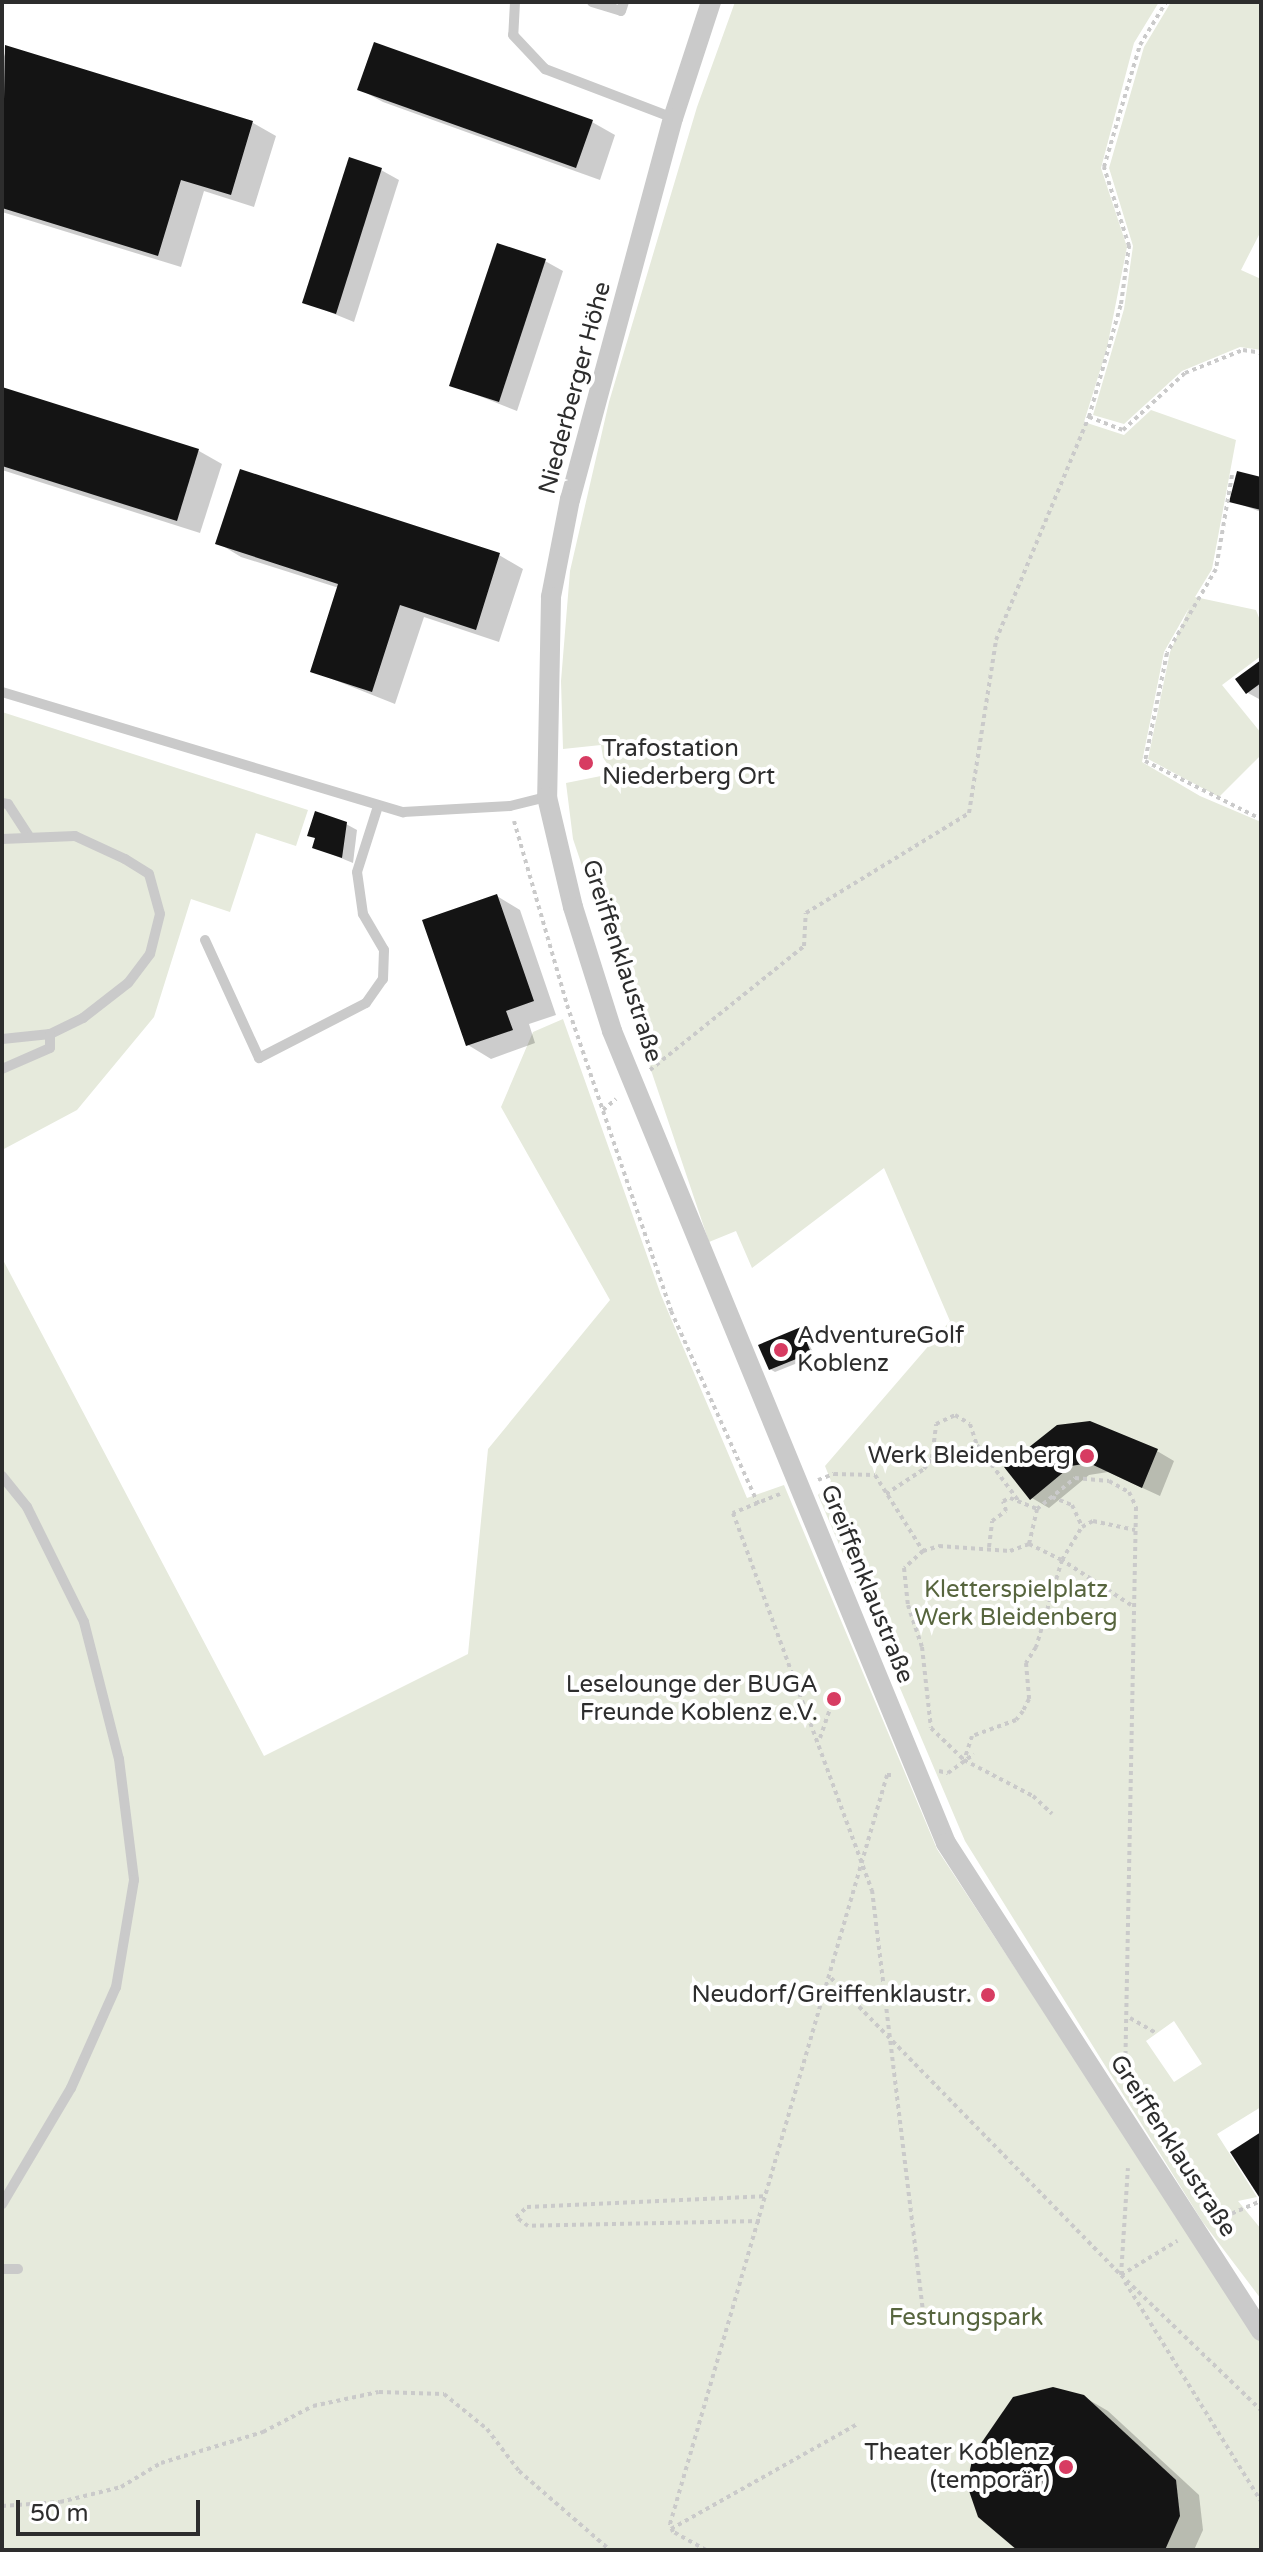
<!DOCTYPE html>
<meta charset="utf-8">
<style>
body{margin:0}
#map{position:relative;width:1263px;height:2552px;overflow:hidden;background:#fff;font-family:"Varela Round",sans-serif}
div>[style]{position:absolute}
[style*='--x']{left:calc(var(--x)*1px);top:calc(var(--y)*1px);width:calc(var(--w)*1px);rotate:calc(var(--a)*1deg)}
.green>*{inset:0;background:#e6eadc}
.shadow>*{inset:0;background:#0003}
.building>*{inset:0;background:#141414}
.path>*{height:4px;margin-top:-2px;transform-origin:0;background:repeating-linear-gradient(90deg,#cacaca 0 4px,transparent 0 8px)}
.service>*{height:10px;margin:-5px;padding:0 5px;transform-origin:5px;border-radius:5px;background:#cacaca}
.minor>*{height:20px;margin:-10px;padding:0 10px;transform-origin:10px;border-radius:10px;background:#cacaca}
.dots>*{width:22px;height:22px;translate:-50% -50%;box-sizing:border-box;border:4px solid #fff;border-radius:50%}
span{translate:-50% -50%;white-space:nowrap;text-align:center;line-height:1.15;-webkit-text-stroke:8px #fff;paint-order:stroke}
.street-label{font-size:24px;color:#2d2d2d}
.poi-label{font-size:24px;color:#2d2d2d}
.left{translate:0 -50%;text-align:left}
.right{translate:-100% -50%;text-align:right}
.park-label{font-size:24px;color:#57653e}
.frame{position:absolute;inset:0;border:4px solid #2d2d2d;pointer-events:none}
.scale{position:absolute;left:16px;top:2500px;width:184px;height:36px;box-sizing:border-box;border:4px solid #2d2d2d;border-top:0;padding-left:10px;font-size:24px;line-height:28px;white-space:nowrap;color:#2d2d2d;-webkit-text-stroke:6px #fff;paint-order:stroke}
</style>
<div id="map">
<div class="green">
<i style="clip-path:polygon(evenodd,735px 2px,1159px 2px,1134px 43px,1101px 168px,1127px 247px,1107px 348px,1084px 422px,1124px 435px,1151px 410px,1236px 440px,1212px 569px,1195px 597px,1256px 610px,1261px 623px,1261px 656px,1222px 685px,1261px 733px,1261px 755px,1219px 797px,1148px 759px,1170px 652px,1189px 608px,1164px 652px,1142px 762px,1200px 796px,1261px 822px,1261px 2107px,1217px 2134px,1257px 2197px,1238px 2201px,1261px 2229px,1261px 2299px,1202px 2221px,965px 1841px,818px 1495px,831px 1481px,825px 1466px,950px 1321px,884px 1168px,752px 1268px,736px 1231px,709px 1242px,573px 839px,566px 783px,606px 775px,601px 745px,563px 749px,561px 681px,570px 571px,609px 402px,697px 107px,735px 2px,1174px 2021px,1202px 2064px,1174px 2082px,1146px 2041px,1174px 2021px)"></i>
<i style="clip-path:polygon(1171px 2px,1261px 2px,1261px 231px,1241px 270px,1261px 279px,1261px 350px,1240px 347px,1182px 371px,1124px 424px,1093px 415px,1124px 309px,1133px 246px,1109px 168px,1144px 47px)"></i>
<i style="clip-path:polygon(2px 712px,308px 810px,296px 846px,256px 833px,230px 912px,191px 899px,154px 1017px,77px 1110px,2px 1150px)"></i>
<i style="clip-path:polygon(563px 1019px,661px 1295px,747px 1498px,784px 1485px,937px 1849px,1261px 2343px,1261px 2550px,2px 2550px,2px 1258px,264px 1756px,468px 1654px,488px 1449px,610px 1300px,501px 1107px,533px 1032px)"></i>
</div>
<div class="shadow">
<i style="clip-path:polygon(7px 47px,253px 123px,276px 136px,254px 207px,204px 191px,181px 267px,2px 212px,2px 63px)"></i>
<i style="clip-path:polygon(359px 89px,592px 122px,615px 135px,600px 180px,383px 102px)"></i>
<i style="clip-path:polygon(381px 170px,399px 180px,354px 322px,305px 302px)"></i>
<i style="clip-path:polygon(545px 261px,563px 271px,517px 411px,452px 385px)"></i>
<i style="clip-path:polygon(2px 389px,199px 451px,222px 464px,200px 533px,2px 470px)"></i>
<i style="clip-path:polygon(241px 471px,499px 555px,523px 569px,499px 642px,424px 617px,395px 704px,312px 671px,339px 588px,241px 557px,218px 543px)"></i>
<i style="clip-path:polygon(1261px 479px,1261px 512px,1232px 501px)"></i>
<i style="clip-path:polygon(1261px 662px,1261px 698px,1259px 699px,1248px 693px)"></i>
<i style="clip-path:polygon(346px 824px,357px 830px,353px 863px,314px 847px)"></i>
<i style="clip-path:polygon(497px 896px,520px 910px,556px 1015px,529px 1024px,535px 1043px,491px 1059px,468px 1045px)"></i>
<i style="clip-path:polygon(801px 1329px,815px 1356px,775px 1372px,770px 1369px)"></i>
<i style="clip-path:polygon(1157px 1451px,1174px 1461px,1160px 1496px,1108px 1472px,1089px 1475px,1049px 1508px,1032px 1498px,1007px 1468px)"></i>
<i style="clip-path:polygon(1084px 2397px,1108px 2411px,1199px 2495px,1203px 2530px,1194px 2550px,1020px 2550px)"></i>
</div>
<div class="building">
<i style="clip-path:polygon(374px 42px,593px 120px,576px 168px,357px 90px)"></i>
<i style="clip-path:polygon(5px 45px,253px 121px,231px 195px,181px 180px,158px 256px,2px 208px)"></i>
<i style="clip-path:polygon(349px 157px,382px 168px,336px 314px,302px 303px)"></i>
<i style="clip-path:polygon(497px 243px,546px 259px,499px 402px,449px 386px)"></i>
<i style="clip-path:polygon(2px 387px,199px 449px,177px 521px,2px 466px)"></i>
<i style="clip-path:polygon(240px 469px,500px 553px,476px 630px,400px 605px,372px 692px,310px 672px,338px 584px,215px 544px)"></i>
<i style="clip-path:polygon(1237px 471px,1261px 477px,1261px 510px,1229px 502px)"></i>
<i style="clip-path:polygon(1261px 660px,1261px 683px,1246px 694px,1235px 679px)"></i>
<i style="clip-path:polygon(315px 811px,347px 822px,342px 858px,312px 848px,315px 838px,307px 836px)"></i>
<i style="clip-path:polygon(497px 894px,534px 1001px,506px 1011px,513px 1030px,466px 1046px,422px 920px)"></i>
<i style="clip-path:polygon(801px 1327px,811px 1353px,769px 1370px,758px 1345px)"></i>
<i style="clip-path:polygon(1090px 1421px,1158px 1449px,1142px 1488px,1089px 1463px,1071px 1466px,1030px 1500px,1004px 1467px,1057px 1425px)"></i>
<i style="clip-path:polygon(1261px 2132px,1261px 2200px,1230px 2152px)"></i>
<i style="clip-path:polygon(1053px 2387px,1084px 2395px,1176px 2480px,1180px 2516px,1165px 2550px,1017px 2550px,978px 2517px,967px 2485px,973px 2455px,1013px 2397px)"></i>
</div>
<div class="path">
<i style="--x:1089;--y:417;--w:117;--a:-74.2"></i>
<i style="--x:1121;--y:304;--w:59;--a:-82.1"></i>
<i style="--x:1129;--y:246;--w:83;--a:-107.6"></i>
<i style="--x:1104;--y:167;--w:127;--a:-73.6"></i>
<i style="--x:1140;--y:45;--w:50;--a:-58.8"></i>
<i style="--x:1232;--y:475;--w:95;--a:99.7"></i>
<i style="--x:1216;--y:569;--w:97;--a:120.3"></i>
<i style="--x:1167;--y:653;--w:110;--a:101.5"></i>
<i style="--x:1145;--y:761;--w:130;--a:26.6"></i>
<i style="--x:514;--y:821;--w:191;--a:73.9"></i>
<i style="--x:567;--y:1005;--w:323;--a:71.2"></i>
<i style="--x:671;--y:1311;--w:212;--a:65.7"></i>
<i style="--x:650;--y:1070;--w:198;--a:-38.8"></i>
<i style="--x:804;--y:946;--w:33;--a:-87"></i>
<i style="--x:806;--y:913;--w:191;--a:-31.5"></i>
<i style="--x:969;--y:813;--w:175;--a:-81.1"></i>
<i style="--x:996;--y:640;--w:242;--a:-67.4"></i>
<i style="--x:1089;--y:417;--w:36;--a:21"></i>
<i style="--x:1123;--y:430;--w:84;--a:-42.6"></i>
<i style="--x:1185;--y:373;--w:62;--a:-21.6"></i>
<i style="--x:1243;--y:350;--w:18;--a:9"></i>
<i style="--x:603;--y:1110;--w:17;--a:-40"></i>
<i style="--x:818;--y:1480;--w:17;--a:-21"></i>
<i style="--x:834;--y:1474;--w:41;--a:1.4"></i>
<i style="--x:875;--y:1475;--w:90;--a:57.7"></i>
<i style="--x:923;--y:1551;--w:17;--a:-17"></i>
<i style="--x:939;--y:1546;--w:71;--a:4"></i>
<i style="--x:1010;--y:1551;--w:20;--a:-20"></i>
<i style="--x:1029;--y:1544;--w:37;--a:26"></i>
<i style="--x:1062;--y:1560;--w:91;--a:106.6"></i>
<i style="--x:1036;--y:1647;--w:19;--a:122"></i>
<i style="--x:1026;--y:1663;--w:36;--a:85"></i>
<i style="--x:1029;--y:1699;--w:13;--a:117"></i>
<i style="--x:1023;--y:1711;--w:11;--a:128"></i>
<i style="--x:1016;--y:1720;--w:47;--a:160"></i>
<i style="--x:972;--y:1736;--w:25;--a:108"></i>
<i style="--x:780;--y:1494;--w:51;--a:158"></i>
<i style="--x:733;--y:1513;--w:402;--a:69.8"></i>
<i style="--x:872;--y:1890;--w:438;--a:83.1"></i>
<i style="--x:886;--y:1494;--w:45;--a:-33.3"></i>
<i style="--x:924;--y:1469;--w:14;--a:-54"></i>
<i style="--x:932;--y:1458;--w:34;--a:-83"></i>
<i style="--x:936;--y:1424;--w:21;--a:-25"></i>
<i style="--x:955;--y:1415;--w:17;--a:31"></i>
<i style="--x:970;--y:1424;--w:22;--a:72"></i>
<i style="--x:977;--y:1445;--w:72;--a:53.4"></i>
<i style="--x:1052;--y:1497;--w:22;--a:22"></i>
<i style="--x:1072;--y:1505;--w:23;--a:65"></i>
<i style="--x:1029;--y:1544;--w:36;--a:-77"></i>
<i style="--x:989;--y:1547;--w:26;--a:-83"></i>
<i style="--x:992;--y:1521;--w:17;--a:-36"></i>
<i style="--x:1006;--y:1511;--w:10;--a:-107"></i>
<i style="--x:1003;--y:1501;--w:8;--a:-23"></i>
<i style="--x:1010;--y:1498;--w:29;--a:22"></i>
<i style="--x:1037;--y:1509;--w:49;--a:-39.2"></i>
<i style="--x:1075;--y:1478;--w:34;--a:5"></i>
<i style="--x:1109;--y:1481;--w:23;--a:29"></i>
<i style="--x:1129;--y:1492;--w:17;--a:65"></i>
<i style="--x:1136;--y:1507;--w:574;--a:91.1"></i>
<i style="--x:923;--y:1551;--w:25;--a:138"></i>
<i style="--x:904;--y:1568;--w:37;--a:84"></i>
<i style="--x:908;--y:1605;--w:44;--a:71.6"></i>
<i style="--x:922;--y:1647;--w:81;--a:83.7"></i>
<i style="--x:931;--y:1728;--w:46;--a:44.1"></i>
<i style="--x:964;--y:1760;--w:78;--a:27.6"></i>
<i style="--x:1033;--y:1796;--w:26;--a:43"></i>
<i style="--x:1131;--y:1605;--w:82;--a:-146.9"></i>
<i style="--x:1062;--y:1560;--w:39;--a:-59"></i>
<i style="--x:1082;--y:1527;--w:13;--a:-29"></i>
<i style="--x:1093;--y:1521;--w:43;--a:12.1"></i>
<i style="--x:820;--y:1738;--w:31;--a:-71"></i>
<i style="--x:939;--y:1771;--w:9;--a:13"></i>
<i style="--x:948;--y:1773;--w:32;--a:-36"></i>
<i style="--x:831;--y:1978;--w:415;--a:45.7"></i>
<i style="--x:1121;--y:2275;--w:194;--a:44"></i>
<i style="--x:1130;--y:2018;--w:30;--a:30"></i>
<i style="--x:1217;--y:2220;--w:48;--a:-23.4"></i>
<i style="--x:760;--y:2221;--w:232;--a:178.8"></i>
<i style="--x:528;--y:2226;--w:15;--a:-143"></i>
<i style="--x:516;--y:2217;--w:15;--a:-42"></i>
<i style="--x:527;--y:2207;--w:240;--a:-2.6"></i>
<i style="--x:1121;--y:2275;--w:107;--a:-86.3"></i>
<i style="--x:1121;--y:2275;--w:66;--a:-31.3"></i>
<i style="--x:1125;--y:2282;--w:258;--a:58.2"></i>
<i style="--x:2;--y:2506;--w:58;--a:-3.9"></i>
<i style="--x:60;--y:2502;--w:63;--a:-13.8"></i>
<i style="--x:121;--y:2487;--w:47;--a:-31"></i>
<i style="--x:161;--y:2463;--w:107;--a:-16.9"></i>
<i style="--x:263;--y:2432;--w:56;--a:-27.5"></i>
<i style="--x:313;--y:2406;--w:67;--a:-12"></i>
<i style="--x:379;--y:2392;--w:65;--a:1.8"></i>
<i style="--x:444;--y:2394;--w:55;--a:39.1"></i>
<i style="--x:487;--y:2429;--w:53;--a:52.7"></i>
<i style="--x:519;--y:2471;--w:121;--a:41"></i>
<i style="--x:671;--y:2529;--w:214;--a:-29.4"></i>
<i style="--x:706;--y:2550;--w:38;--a:-151"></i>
<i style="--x:673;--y:2532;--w:9;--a:-111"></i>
<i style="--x:670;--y:2524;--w:780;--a:-73.84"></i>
<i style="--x:887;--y:1775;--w:8;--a:0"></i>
</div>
<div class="service">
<i style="--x:515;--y:2;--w:33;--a:93"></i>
<i style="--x:513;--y:35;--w:47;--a:46.7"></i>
<i style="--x:545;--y:69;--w:137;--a:20.9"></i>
<i style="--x:592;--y:2;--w:30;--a:17"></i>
<i style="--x:621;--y:11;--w:9;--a:-72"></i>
<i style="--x:2;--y:692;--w:419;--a:16.7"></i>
<i style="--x:403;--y:812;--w:107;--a:-3.2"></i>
<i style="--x:510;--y:806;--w:38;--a:-14"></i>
<i style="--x:2;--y:803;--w:6;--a:9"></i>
<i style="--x:8;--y:804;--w:37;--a:57"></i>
<i style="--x:2;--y:839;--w:73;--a:-2.4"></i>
<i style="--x:75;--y:836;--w:55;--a:24.7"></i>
<i style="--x:125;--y:859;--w:28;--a:32"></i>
<i style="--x:149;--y:874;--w:41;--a:74.6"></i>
<i style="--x:160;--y:914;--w:41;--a:104"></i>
<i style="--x:150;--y:954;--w:36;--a:127"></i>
<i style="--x:128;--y:983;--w:57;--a:142.1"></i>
<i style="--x:83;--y:1018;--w:37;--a:154"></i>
<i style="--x:50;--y:1034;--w:48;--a:174.1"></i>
<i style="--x:205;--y:940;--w:130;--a:65.4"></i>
<i style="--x:259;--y:1058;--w:120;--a:-27.2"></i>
<i style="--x:366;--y:1003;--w:29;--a:-55"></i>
<i style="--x:383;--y:979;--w:29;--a:-88"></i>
<i style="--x:384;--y:950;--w:42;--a:-120.3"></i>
<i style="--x:363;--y:914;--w:42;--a:-98.1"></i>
<i style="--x:357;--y:872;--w:69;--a:-72.3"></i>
<i style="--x:2;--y:1069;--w:52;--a:-23.6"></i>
<i style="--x:50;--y:1048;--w:14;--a:-90"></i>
<i style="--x:2;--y:1476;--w:40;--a:51"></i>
<i style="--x:27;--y:1507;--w:128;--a:63.6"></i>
<i style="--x:84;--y:1622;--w:141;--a:75.7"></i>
<i style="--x:119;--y:1759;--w:122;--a:82.9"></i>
<i style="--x:134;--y:1880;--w:109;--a:99.5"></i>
<i style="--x:116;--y:1987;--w:111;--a:114"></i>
<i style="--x:71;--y:2088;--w:135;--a:120.7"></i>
<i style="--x:2;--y:2269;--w:16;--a:0"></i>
</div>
<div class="minor">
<i style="--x:711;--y:2;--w:122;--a:108.1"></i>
<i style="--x:673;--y:118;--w:395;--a:105.1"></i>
<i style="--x:570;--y:499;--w:100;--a:101"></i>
<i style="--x:551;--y:597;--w:200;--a:91.1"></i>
<i style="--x:547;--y:797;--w:113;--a:76.7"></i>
<i style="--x:573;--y:907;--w:130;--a:72.5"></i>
<i style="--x:612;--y:1031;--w:878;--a:67.64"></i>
<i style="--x:946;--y:1843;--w:581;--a:57.16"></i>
</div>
<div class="dots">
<i style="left:586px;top:763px;background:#d73c62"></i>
<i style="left:781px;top:1350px;background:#d73c62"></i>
<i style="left:1087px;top:1456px;background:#d73c62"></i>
<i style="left:834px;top:1699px;background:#d73c62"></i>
<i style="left:988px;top:1995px;background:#d73c62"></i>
<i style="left:1066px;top:2467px;background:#d73c62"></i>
</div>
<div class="street-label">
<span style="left:575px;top:388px;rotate:-75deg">Niederberger Höhe</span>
<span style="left:622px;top:961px;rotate:72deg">Greiffenklaustraße</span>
<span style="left:867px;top:1584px;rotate:68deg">Greiffenklaustraße</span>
<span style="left:1173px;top:2146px;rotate:57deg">Greiffenklaustraße</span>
</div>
<div class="poi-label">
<span class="left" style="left:602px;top:763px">Trafostation<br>Niederberg Ort</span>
<span class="left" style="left:797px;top:1350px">AdventureGolf<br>Koblenz</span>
<span class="right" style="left:1071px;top:1456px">Werk Bleidenberg</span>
<span class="right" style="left:818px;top:1699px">Leselounge der BUGA<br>Freunde Koblenz e.V.</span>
<span class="right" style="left:972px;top:1995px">Neudorf/Greiffenklaustr.</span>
<span class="right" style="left:1050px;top:2467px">Theater Koblenz<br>(temporär)</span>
</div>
<div class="park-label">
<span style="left:1016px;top:1604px">Kletterspielplatz<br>Werk Bleidenberg</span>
<span style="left:966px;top:2318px">Festungspark</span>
</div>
<div class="frame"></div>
<div class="scale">50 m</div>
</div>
